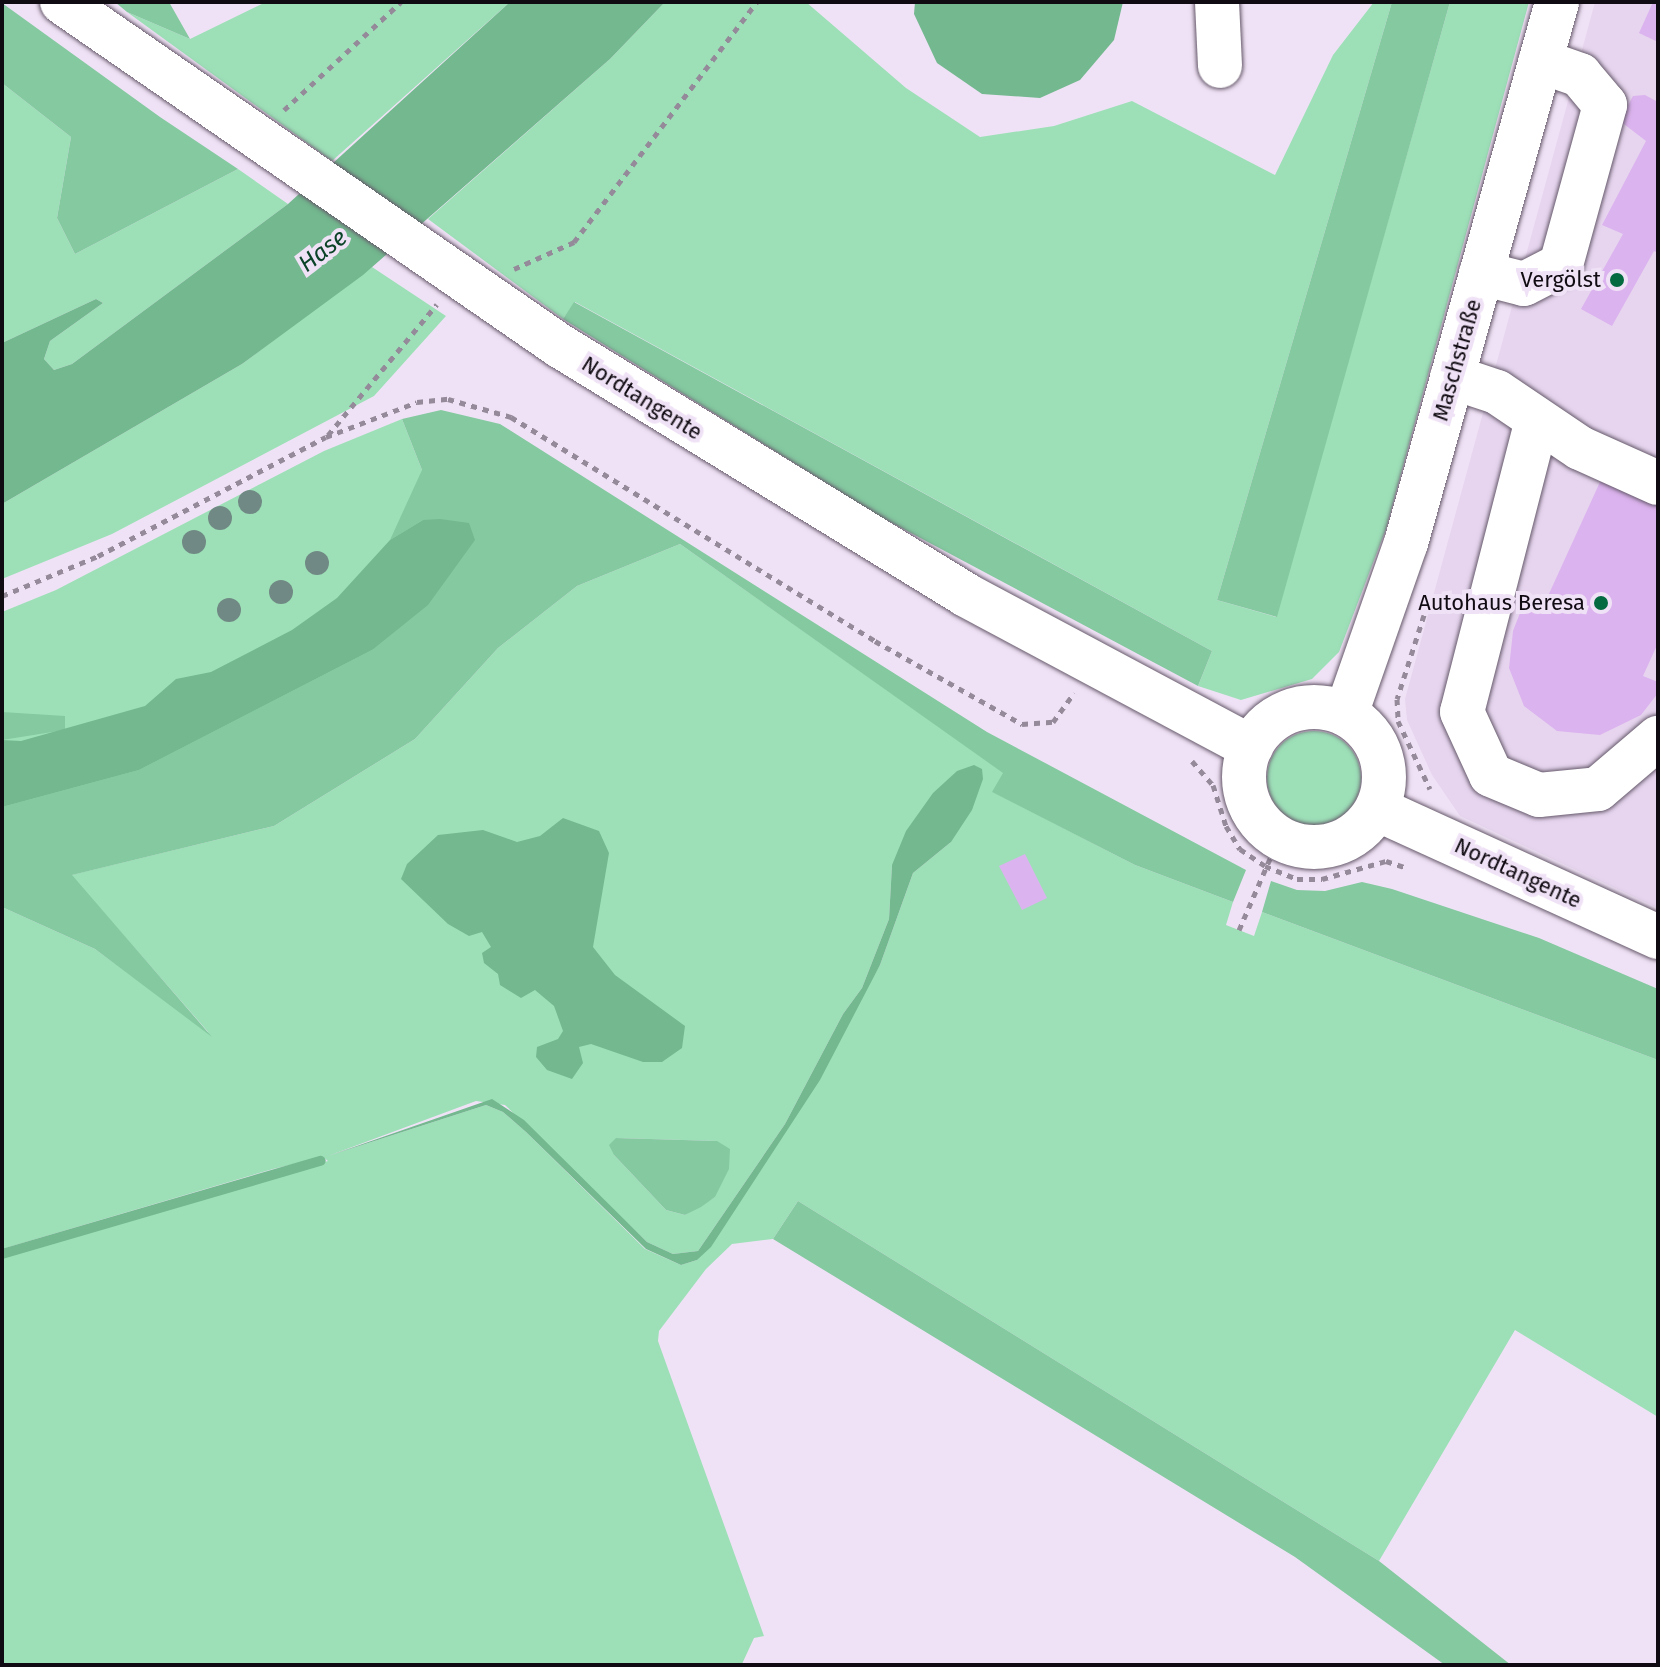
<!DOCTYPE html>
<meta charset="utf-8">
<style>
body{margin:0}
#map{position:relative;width:1660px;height:1667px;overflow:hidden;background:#f0e2f6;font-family:"Fira Sans",sans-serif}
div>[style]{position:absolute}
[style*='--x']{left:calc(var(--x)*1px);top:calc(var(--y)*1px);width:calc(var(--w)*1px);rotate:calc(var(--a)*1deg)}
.built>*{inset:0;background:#e7d5ef}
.green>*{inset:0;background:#9de0b8}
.round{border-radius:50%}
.forest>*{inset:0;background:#84c9a0}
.water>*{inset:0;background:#73b88f}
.stream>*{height:10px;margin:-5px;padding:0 5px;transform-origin:5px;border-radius:5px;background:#73b88f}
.building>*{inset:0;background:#dbb3ee}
.path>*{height:5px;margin-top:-2.5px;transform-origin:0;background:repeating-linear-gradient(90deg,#948a99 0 6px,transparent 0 12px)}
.roads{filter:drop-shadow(0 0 2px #65596a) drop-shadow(0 0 2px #65596a)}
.minor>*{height:44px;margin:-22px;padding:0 22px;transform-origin:22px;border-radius:22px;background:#fff}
.minor>.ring{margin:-22px;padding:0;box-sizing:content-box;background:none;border:44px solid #fff;border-radius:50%}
.major>*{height:44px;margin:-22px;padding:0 22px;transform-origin:22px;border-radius:22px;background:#fff}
.trees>*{width:24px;height:24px;margin:-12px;border-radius:50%;background:#718984}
.dots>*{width:22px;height:22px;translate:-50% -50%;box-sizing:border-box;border:4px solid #f0e2f6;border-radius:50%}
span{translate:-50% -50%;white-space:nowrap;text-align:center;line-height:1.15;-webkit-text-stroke:8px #f0e2f6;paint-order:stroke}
.poi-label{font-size:22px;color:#100b12}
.right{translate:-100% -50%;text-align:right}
.street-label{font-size:22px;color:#100b12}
.water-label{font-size:24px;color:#0b4328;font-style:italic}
.frame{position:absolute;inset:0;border:4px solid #100b12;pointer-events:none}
</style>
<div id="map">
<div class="built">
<i style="clip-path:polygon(1595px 2px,1658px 2px,1658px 908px,1460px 816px,1432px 775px,1407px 720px,1405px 699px)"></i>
</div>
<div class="green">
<i style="clip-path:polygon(266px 2px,510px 2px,332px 161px,127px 12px,190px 39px)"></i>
<i style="clip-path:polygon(665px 2px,806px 2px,906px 88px,980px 137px,1054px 126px,1132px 101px,1275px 175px,1333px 55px,1374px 2px,1392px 2px,1217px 600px,1276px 617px,1450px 2px,1529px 2px,1386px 529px,1339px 652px,1312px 679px,1241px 700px,1198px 686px,1212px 651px,575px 302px,563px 319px,428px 219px,610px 59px)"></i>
<i style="clip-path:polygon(2px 83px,71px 137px,57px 218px,75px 254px,238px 169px,288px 204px,72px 364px,54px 370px,44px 359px,50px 341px,103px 303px,96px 299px,2px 343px)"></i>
<i style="clip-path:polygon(372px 267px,446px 316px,374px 396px,112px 534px,2px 579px,2px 504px,242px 364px)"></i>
<i style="clip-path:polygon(402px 419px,422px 470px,497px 548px,369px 678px,2px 832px,2px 612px,56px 590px,324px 451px)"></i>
<i style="clip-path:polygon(evenodd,680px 544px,1004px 773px,993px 792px,1135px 865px,1233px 902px,1226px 925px,1254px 936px,1262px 912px,1658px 1060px,1658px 1417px,1515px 1330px,1379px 1561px,798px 1201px,773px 1239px,732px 1244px,706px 1269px,659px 1331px,658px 1341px,764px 1636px,754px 1638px,742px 1664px,2px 1665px,2px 1257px,328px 1161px,323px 1157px,273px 1169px,2px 1249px,2px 907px,95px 949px,209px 1033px,71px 875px,274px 826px,415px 739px,498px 648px,577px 586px,680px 544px,951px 842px,913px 873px,880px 965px,777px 1144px,697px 1260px,681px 1265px,645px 1249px,526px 1132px,503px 1112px,486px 1105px,328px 1156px,476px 1101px,505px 1105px,647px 1242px,673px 1254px,698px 1251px,785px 1124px,843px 1014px,862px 988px,889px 919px,892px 865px,951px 842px,680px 544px,616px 1138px,717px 1141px,715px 1197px,685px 1215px,666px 1210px,614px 1155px,616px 1138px)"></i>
<i class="round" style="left:1267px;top:731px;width:94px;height:94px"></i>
</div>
<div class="forest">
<i style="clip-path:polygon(115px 2px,169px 2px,190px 39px,127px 12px)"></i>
<i style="clip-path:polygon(1392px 2px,1450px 2px,1277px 617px,1217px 600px)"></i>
<i style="clip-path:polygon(2px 3px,160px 117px,238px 169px,75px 254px,57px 218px,71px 137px,2px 83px)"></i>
<i style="clip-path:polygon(574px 302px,1212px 651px,1198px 686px,879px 516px,563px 319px)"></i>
<i style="clip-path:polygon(441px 410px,500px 424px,987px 732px,1246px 870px,1233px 902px,1135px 865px,992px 792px,1003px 773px,680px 544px,577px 586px,498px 648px,415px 739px,274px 826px,72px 875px,212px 1037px,95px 949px,2px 907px,2px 807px,139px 770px,372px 650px,423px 520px,390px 540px,422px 470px,402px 419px)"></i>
<i style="clip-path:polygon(2px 712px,65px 716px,65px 730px,2px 740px)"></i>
<i style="clip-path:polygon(1271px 881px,1297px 890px,1325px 891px,1362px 882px,1392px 889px,1539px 938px,1658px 989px,1658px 1060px,1262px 912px)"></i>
<i style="clip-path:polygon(616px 1138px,717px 1141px,730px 1149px,729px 1169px,715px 1197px,701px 1207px,685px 1215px,666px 1210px,614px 1155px,609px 1145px)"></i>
<i style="clip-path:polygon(798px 1201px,1379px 1561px,1511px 1665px,1445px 1665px,1295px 1557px,773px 1239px)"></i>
</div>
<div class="water">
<i style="clip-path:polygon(510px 2px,665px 2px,610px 59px,363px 275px,242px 364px,2px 504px,2px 343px,96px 299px,103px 303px,50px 341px,44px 359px,54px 370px,72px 364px,288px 204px)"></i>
<i style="clip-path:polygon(915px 2px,1123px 2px,1114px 40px,1080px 80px,1040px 98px,982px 94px,937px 63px,914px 14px)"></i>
<i style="clip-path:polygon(440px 519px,469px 523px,475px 540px,428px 605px,372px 650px,139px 770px,2px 807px,2px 740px,21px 741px,145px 706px,176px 679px,211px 672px,292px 630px,337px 598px,390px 540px,423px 520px)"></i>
<i style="clip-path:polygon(974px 765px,982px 769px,983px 779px,972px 810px,951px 842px,913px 873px,880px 965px,820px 1080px,711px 1247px,697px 1260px,681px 1265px,646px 1249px,526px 1132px,503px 1112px,486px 1105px,328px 1156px,492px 1099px,524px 1120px,647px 1242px,673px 1254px,698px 1251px,785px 1124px,843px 1014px,862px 988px,889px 919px,892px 865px,906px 831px,933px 793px,957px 771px)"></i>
<i style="clip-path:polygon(563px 818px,599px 831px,609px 853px,593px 947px,615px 975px,685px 1026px,682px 1048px,662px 1062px,643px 1062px,591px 1044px,579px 1047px,583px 1063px,572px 1079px,547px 1070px,536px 1057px,537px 1047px,558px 1039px,563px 1031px,554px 1006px,535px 990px,521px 998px,500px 985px,498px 974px,484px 963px,482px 953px,491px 947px,482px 932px,469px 936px,448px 924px,401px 879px,407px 864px,438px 835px,483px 830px,517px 842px,540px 836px)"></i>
</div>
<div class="stream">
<i style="--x:2;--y:1254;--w:332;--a:-16.3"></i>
</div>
<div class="building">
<i style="clip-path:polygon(1653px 2px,1658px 2px,1658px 42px,1639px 33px)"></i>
<i style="clip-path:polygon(1645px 95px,1658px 102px,1658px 253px,1654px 251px,1612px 326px,1581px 309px,1623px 234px,1602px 225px,1646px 141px,1620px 121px,1633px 96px)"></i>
<i style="clip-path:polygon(1605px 471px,1658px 495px,1658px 643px,1643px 676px,1658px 682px,1658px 693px,1641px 715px,1600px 735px,1557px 731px,1524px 706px,1509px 668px,1513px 631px,1525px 600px,1543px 607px)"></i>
<i style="clip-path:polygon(1025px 854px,1047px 898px,1022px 910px,999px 866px)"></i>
</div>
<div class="path">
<i style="--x:284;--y:110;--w:159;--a:-42.7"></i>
<i style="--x:514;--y:269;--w:66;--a:-24.2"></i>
<i style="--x:574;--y:242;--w:302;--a:-52.7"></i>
<i style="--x:328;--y:435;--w:170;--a:-50.2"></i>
<i style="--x:2;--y:596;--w:104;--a:-22.6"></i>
<i style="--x:98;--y:556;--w:257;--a:-27.6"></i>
<i style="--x:326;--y:437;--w:97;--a:-21"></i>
<i style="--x:417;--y:402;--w:31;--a:-6"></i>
<i style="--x:448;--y:399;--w:66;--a:15.9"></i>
<i style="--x:511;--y:417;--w:427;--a:31.6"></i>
<i style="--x:875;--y:641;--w:169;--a:29.5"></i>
<i style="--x:1022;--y:724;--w:31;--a:-4"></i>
<i style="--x:1053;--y:722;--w:36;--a:-54"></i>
<i style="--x:1424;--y:615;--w:88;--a:107.8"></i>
<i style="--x:1397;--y:699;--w:22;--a:87"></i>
<i style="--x:1398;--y:721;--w:75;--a:64.8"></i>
<i style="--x:1192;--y:761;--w:32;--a:49"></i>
<i style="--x:1213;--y:785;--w:43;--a:72.4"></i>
<i style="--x:1226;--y:826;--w:27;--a:59"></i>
<i style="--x:1240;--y:849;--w:30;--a:34"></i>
<i style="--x:1265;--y:866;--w:35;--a:22"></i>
<i style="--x:1297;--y:879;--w:25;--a:0"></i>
<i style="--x:1322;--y:879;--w:66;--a:-15.7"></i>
<i style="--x:1386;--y:861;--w:23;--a:18"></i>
<i style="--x:1239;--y:930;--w:100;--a:-66.5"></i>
</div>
<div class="roads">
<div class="minor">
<i style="--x:62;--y:2;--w:605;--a:34.64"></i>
<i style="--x:560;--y:346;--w:476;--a:31.5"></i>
<i style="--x:966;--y:595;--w:323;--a:28.1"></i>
<i style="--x:1217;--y:2;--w:64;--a:87.3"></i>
<i style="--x:1481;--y:273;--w:44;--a:14.3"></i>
<i style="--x:1524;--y:284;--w:42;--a:-27.2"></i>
<i style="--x:1561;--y:265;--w:166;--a:-74.6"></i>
<i style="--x:1605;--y:105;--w:39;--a:-130"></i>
<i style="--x:1580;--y:75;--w:42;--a:-160.7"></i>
<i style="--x:1452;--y:377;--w:47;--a:18.4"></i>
<i style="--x:1497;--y:392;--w:100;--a:34"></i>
<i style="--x:1580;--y:448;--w:85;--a:24.2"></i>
<i style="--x:1537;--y:420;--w:301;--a:104.4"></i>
<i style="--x:1462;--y:712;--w:69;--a:65.3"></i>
<i style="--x:1491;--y:775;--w:52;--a:22.6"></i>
<i style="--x:1539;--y:795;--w:59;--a:-5.8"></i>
<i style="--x:1598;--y:789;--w:79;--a:-40.4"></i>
<i class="ring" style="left:1244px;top:707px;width:96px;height:96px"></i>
<i style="--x:1377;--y:809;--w:309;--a:24.5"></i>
</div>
<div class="major">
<i style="--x:1346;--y:714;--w:181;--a:-70.7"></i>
<i style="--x:1406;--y:543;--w:562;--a:-74.4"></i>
</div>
</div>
<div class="trees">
<i style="left:250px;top:502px"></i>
<i style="left:220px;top:518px"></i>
<i style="left:194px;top:542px"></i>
<i style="left:317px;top:563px"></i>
<i style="left:281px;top:592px"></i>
<i style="left:229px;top:610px"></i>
</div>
<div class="dots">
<i style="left:1617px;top:280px;background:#046a40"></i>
<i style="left:1601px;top:603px;background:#046a40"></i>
</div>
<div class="poi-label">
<span class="right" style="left:1601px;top:280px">Vergölst</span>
<span class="right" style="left:1585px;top:603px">Autohaus Beresa</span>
</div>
<div class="street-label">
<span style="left:1457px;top:360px;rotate:-74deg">Maschstraße</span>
<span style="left:642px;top:398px;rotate:32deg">Nordtangente</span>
<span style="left:1518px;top:873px;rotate:25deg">Nordtangente</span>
</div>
<div class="water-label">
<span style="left:323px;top:251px;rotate:-38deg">Hase</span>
</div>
<div class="frame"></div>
</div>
